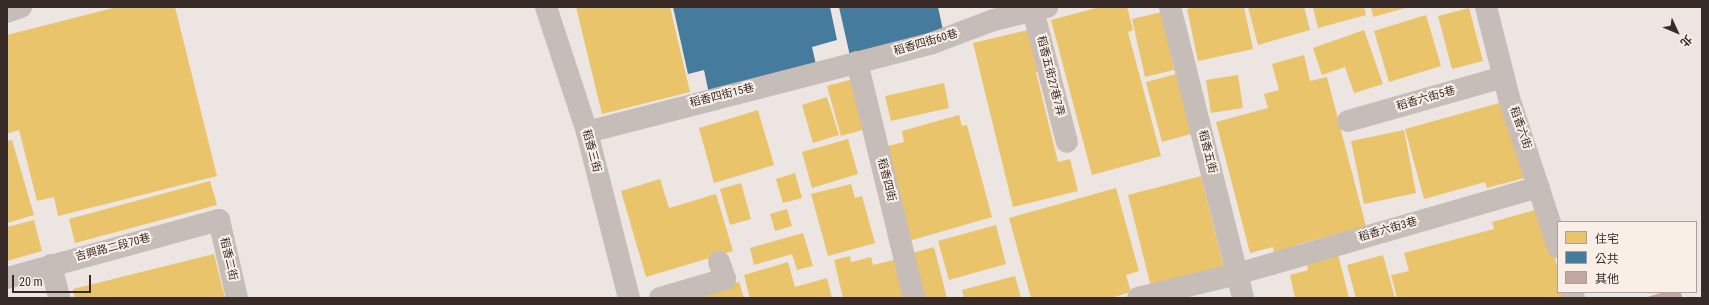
<!DOCTYPE html>
<meta charset="utf-8">
<style>
body{margin:0}
#map{position:relative;width:1709px;height:305px;overflow:hidden;background:#ede5e1;font-family:"Roboto Condensed","Noto Sans TC",sans-serif}
div>[style]{position:absolute}
[style*='--x']{left:calc(var(--x)*1px);top:calc(var(--y)*1px);width:calc(var(--w)*1px);rotate:calc(var(--a)*1deg)}
.homes>*{inset:0;background:#e9c46a}
.public>*{inset:0;background:#457b9d}
.building>*{inset:0;background:#c1a6a2}
.minor>*{height:22px;margin:-11px;padding:0 11px;transform-origin:11px;border-radius:11px;background:#c6bdb9}
span{translate:-50% -50%;white-space:nowrap;text-align:center;line-height:1.15;-webkit-text-stroke:4px #faefe7;paint-order:stroke}
.street-label{font-size:11px;color:#372a27}
.frame{position:absolute;inset:0;border:8px solid #372a27;pointer-events:none}
.legend{position:absolute;left:1557px;top:221px;width:140px;height:72px;box-sizing:border-box;background:#faefe7;border:1px solid #aca09a;margin:0;padding:5px 7px;list-style:none;font-size:12px;color:#372a27}
.legend li{display:flex;align-items:center;gap:8px;height:20px}
.legend b{width:20px;border:1px solid #aca09a}
.north{position:absolute;left:1657px;top:12px;width:40px;height:40px;-webkit-text-stroke:3px #faefe7;paint-order:stroke;rotate:134deg;font-size:11px;font-weight:700;line-height:16px;text-align:center;color:#372a27}
.north::after{content:'';display:block;margin:auto;width:14px;height:18px;background:#372a27;clip-path:polygon(50% 0,100% 100%,50% 72%,0 100%)}
.scale{position:absolute;left:12px;top:275px;width:79px;height:18px;box-sizing:border-box;border:2px solid #372a27;border-top:0;padding-left:5px;font-size:12px;line-height:14px;white-space:nowrap;color:#372a27;-webkit-text-stroke:3px #faefe7;paint-order:stroke}
</style>
<div id="map">
<div class="homes">
<i style="clip-path:polygon(117px 7px,175px 7px,217px 176px,58px 216px,54px 197px,37px 201px,19px 130px,7px 134px,7px 35px)"></i>
<i style="clip-path:polygon(576px 7px,670px 7px,690px 92px,602px 114px)"></i>
<i style="clip-path:polygon(1100px 7px,1127px 7px,1133px 30px,1128px 32px,1161px 156px,1092px 175px,1051px 20px)"></i>
<i style="clip-path:polygon(1198px 7px,1244px 7px,1253px 49px,1198px 61px,1187px 9px)"></i>
<i style="clip-path:polygon(1248px 7px,1304px 7px,1310px 30px,1258px 45px)"></i>
<i style="clip-path:polygon(1313px 7px,1364px 7px,1366px 15px,1318px 28px)"></i>
<i style="clip-path:polygon(1371px 7px,1409px 7px,1373px 17px)"></i>
<i style="clip-path:polygon(1469px 8px,1483px 61px,1452px 69px,1438px 16px)"></i>
<i style="clip-path:polygon(1162px 12px,1174px 70px,1145px 77px,1132px 19px)"></i>
<i style="clip-path:polygon(1426px 15px,1441px 66px,1389px 82px,1374px 31px)"></i>
<i style="clip-path:polygon(1032px 29px,1043px 71px,1036px 72px,1058px 162px,1070px 159px,1078px 191px,1013px 207px,973px 43px)"></i>
<i style="clip-path:polygon(1364px 30px,1383px 84px,1354px 93px,1345px 67px,1322px 75px,1313px 48px)"></i>
<i style="clip-path:polygon(1304px 55px,1310px 81px,1327px 77px,1366px 226px,1296px 245px,1297px 250px,1275px 256px,1273px 247px,1250px 253px,1216px 122px,1268px 108px,1264px 94px,1279px 90px,1272px 64px)"></i>
<i style="clip-path:polygon(1176px 74px,1191px 134px,1162px 142px,1146px 82px)"></i>
<i style="clip-path:polygon(1238px 75px,1243px 108px,1211px 113px,1206px 80px)"></i>
<i style="clip-path:polygon(853px 79px,866px 129px,841px 136px,827px 86px)"></i>
<i style="clip-path:polygon(944px 83px,949px 108px,891px 121px,885px 96px)"></i>
<i style="clip-path:polygon(827px 97px,839px 135px,813px 143px,802px 105px)"></i>
<i style="clip-path:polygon(1503px 102px,1524px 178px,1487px 188px,1485px 182px,1424px 199px,1405px 129px)"></i>
<i style="clip-path:polygon(758px 110px,774px 165px,714px 183px,699px 128px)"></i>
<i style="clip-path:polygon(959px 115px,962px 126px,967px 125px,992px 217px,909px 241px,884px 147px,904px 142px,902px 131px)"></i>
<i style="clip-path:polygon(1404px 130px,1416px 193px,1364px 204px,1351px 141px)"></i>
<i style="clip-path:polygon(848px 139px,858px 174px,812px 188px,802px 152px)"></i>
<i style="clip-path:polygon(12px 140px,34px 215px,7px 223px,7px 141px)"></i>
<i style="clip-path:polygon(795px 173px,802px 198px,783px 203px,776px 179px)"></i>
<i style="clip-path:polygon(1201px 176px,1224px 268px,1151px 287px,1128px 195px)"></i>
<i style="clip-path:polygon(660px 179px,669px 208px,716px 194px,733px 251px,646px 277px,621px 191px)"></i>
<i style="clip-path:polygon(210px 181px,217px 205px,75px 243px,69px 219px)"></i>
<i style="clip-path:polygon(741px 183px,751px 219px,730px 225px,720px 189px)"></i>
<i style="clip-path:polygon(851px 184px,855px 198px,862px 196px,875px 243px,828px 256px,811px 194px)"></i>
<i style="clip-path:polygon(1116px 188px,1139px 271px,1126px 275px,1131px 292px,1111px 298px,1031px 298px,1009px 218px)"></i>
<i style="clip-path:polygon(1542px 208px,1558px 270px,1558px 292px,1564px 292px,1565px 298px,1397px 298px,1391px 275px,1409px 271px,1404px 253px,1494px 229px,1492px 222px)"></i>
<i style="clip-path:polygon(787px 209px,792px 226px,775px 231px,770px 214px)"></i>
<i style="clip-path:polygon(34px 220px,42px 251px,7px 261px,7px 227px)"></i>
<i style="clip-path:polygon(996px 225px,1006px 264px,949px 280px,938px 241px)"></i>
<i style="clip-path:polygon(803px 233px,813px 266px,797px 270px,792px 254px,754px 265px,750px 248px)"></i>
<i style="clip-path:polygon(934px 247px,947px 298px,924px 298px,912px 253px)"></i>
<i style="clip-path:polygon(214px 254px,225px 298px,75px 298px,73px 289px)"></i>
<i style="clip-path:polygon(1338px 254px,1349px 298px,1295px 298px,1290px 275px,1308px 270px,1306px 261px)"></i>
<i style="clip-path:polygon(1383px 255px,1395px 298px,1356px 298px,1347px 265px)"></i>
<i style="clip-path:polygon(850px 256px,851px 262px,871px 257px,873px 265px,894px 260px,904px 298px,843px 298px,834px 260px)"></i>
<i style="clip-path:polygon(788px 262px,795px 287px,827px 278px,832px 298px,750px 298px,744px 275px)"></i>
<i style="clip-path:polygon(1015px 276px,1021px 298px,964px 298px,962px 290px)"></i>
<i style="clip-path:polygon(739px 282px,744px 298px,684px 298px)"></i>
</div>
<div class="public">
<i style="clip-path:polygon(673px 7px,830px 7px,837px 40px,812px 47px,817px 69px,709px 94px,704px 70px,688px 74px)"></i>
<i style="clip-path:polygon(839px 7px,938px 7px,944px 35px,850px 56px)"></i>
</div>
<div class="building">
<i style="clip-path:polygon(1664px 292px,1681px 292px,1682px 298px,1644px 298px)"></i>
</div>
<div class="minor">
<i style="--x:546;--y:7;--w:132;--a:71.8"></i>
<i style="--x:587;--y:132;--w:171;--a:75.8"></i>
<i style="--x:1170;--y:7;--w:300;--a:75.9"></i>
<i style="--x:1486;--y:7;--w:94;--a:75.8"></i>
<i style="--x:1509;--y:98;--w:157;--a:71.8"></i>
<i style="--x:1033;--y:10;--w:136;--a:75.6"></i>
<i style="--x:7;--y:12;--w:15;--a:-20"></i>
<i style="--x:857;--y:62;--w:243;--a:76.4"></i>
<i style="--x:1348;--y:121;--w:162;--a:-15.8"></i>
<i style="--x:587;--y:132;--w:354;--a:-14.4"></i>
<i style="--x:930;--y:44;--w:68;--a:-20.6"></i>
<i style="--x:994;--y:20;--w:55;--a:-13.8"></i>
<i style="--x:51;--y:265;--w:34;--a:76"></i>
<i style="--x:7;--y:278;--w:220;--a:-15.3"></i>
<i style="--x:219;--y:220;--w:80;--a:77"></i>
<i style="--x:1572;--y:292;--w:6;--a:72"></i>
<i style="--x:660;--y:298;--w:68;--a:-16.3"></i>
<i style="--x:725;--y:279;--w:18;--a:-109"></i>
<i style="--x:1138;--y:298;--w:102;--a:-13.6"></i>
<i style="--x:1237;--y:274;--w:314;--a:-16.1"></i>
</div>
<div class="street-label">
<span style="left:926px;top:43px;rotate:-16deg">稻香四街60巷</span>
<span style="left:1050px;top:76px;rotate:76deg">稻香五街27巷7弄</span>
<span style="left:722px;top:96px;rotate:-14deg">稻香四街15巷</span>
<span style="left:1426px;top:99px;rotate:-16deg">稻香六街5巷</span>
<span style="left:1520px;top:128px;rotate:71deg">稻香六街</span>
<span style="left:591px;top:151px;rotate:75deg">稻香三街</span>
<span style="left:1207px;top:152px;rotate:76deg">稻香五街</span>
<span style="left:886px;top:180px;rotate:76deg">稻香四街</span>
<span style="left:1388px;top:230px;rotate:-16deg">稻香六街3巷</span>
<span style="left:113px;top:248px;rotate:-15deg">吉興路二段70巷</span>
<span style="left:228px;top:259px;rotate:77deg">稻香二街</span>
</div>
<div class="frame"></div>
<ul class="legend">
<li><b style="height:11px;background:#e9c46a"></b>住宅</li>
<li><b style="height:11px;background:#457b9d"></b>公共</li>
<li><b style="height:11px;background:#c1a6a2"></b>其他</li>
</ul>
<div class="north">北</div>
<div class="scale">20 m</div>
</div>
